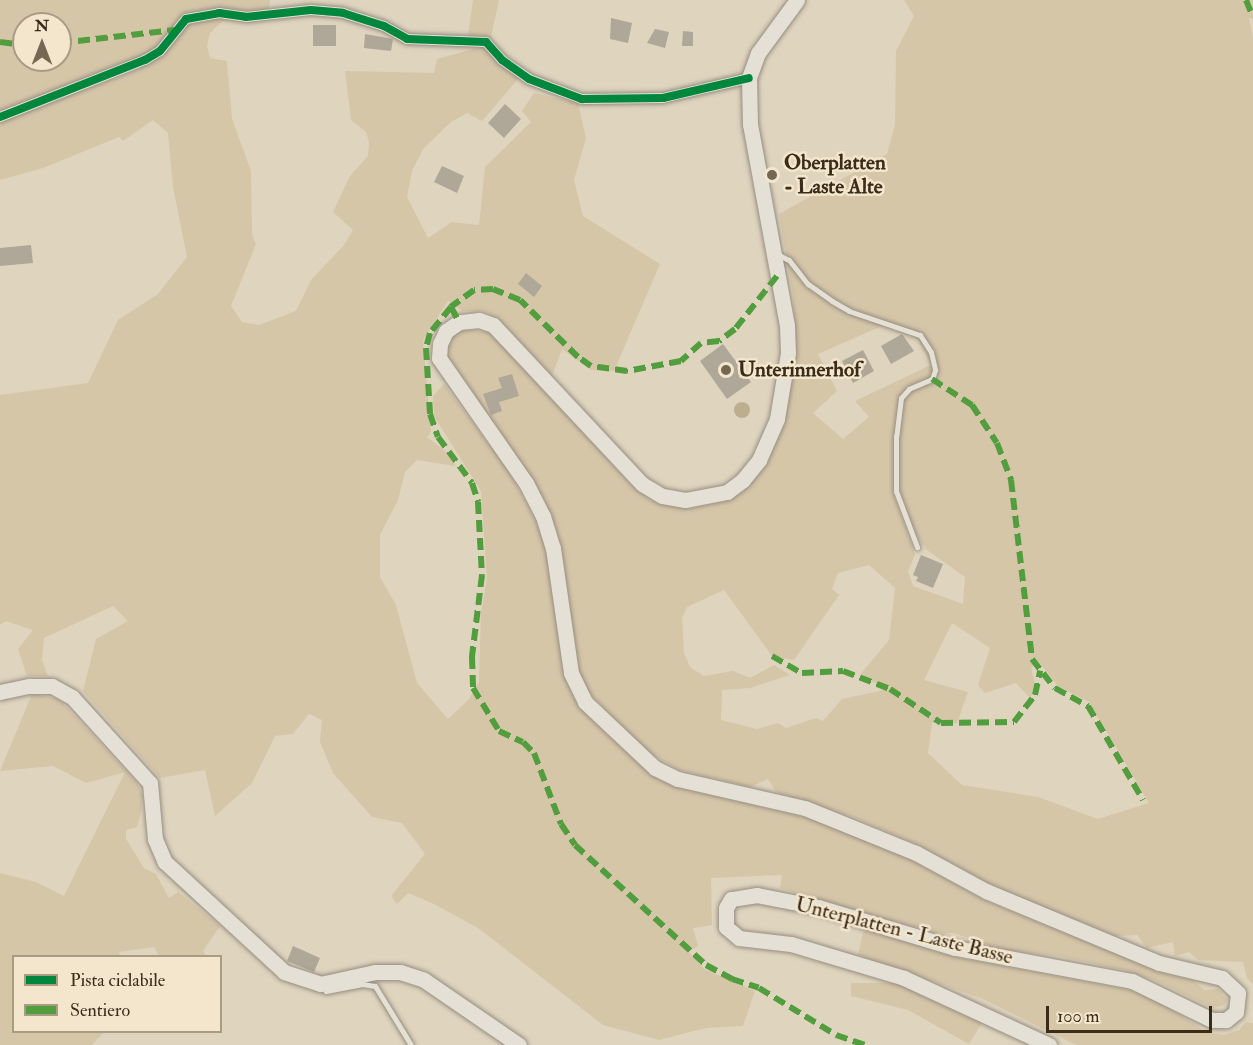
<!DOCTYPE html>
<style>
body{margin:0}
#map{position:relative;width:1253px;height:1045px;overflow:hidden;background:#dfd4be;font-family:"IM FELL Double Pica",serif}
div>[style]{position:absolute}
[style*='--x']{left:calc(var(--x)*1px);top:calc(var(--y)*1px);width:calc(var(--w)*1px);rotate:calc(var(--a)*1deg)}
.green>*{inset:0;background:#d6c6a8}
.water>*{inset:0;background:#beae90}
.round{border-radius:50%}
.building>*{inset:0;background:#afa798}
.roads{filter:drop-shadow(0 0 2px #968e80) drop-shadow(0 0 2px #968e80)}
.lane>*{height:5px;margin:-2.5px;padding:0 2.5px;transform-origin:2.5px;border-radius:2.5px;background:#e5e0d5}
.street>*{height:10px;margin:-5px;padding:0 5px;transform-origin:5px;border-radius:5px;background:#e5e0d5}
.secondary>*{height:15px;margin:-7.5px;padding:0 7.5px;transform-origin:7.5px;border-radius:7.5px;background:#e5e0d5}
.quiet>*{height:6px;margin-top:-3px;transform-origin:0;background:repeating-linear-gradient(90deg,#529d3e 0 12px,transparent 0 18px)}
.cycleway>*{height:8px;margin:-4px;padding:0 4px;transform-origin:4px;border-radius:4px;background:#00873e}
.dots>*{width:16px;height:16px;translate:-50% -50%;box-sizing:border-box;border:3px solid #f3e6cc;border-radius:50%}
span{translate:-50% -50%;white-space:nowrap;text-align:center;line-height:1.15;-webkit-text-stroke:5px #f3e6cc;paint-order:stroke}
.poi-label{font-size:21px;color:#3b2c1a;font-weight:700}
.left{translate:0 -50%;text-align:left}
.street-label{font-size:21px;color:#3b2c1a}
.legend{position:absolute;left:12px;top:955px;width:210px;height:78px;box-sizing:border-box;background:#f3e6cc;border:2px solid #a99c85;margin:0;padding:8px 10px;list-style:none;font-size:18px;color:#3b2c1a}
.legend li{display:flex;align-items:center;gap:12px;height:30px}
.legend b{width:30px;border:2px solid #a99c85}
.north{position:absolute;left:12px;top:12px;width:60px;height:60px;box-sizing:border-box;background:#f3e6cc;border:2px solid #a99c85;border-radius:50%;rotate:0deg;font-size:16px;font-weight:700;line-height:24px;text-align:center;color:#3b2c1a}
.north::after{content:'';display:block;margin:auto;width:21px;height:27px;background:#746753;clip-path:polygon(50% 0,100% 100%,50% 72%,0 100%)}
.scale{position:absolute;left:1046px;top:1006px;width:166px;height:27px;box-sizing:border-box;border:3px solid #3b2c1a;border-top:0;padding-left:8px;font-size:18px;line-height:21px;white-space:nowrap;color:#3b2c1a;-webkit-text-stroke:4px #f3e6cc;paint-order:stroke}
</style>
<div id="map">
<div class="green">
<i style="clip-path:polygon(evenodd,0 0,270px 0,269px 9px,249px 12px,214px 8px,187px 15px,176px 22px,156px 50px,102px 76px,0 113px,0 0,24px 24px,60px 24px,60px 60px,24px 60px,24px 24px)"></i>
<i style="clip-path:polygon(473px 0,499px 0,490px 42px,468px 35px)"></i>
<i style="clip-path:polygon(evenodd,904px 0,1253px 0,1253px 19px,1249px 18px,1253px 38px,1253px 985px,1247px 978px,1243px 962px,1198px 960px,1189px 952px,1175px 956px,1173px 942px,1147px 948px,1137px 935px,1115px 936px,991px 886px,919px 845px,853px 817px,776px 792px,768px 779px,750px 787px,680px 770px,643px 750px,587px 690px,578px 671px,560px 544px,545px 501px,448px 356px,448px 344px,455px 334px,465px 329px,488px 332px,518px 357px,628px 482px,652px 501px,689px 509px,723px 502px,744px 489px,784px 420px,794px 366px,797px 365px,793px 294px,779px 214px,887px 154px,895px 125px,896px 51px,914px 16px,904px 0,882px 326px,908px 332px,918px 340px,931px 365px,855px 401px,869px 417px,843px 439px,813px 413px,837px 391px,818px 354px,882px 326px,904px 0,893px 492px,904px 503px,914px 532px,927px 550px,965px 577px,963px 604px,913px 586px,908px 571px,915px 555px,893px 492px,904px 0,869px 565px,895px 588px,889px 640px,859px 676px,889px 689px,842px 699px,823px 721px,816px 718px,786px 728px,778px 723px,757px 729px,721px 720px,722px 690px,750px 688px,790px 675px,774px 665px,750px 678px,733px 671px,704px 676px,690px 667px,684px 653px,682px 618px,687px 607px,724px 590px,772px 656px,794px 660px,839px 595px,832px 589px,838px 573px,869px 565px,904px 0,952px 623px,990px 648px,978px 685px,985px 693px,1016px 683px,1030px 698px,1036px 688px,1031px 668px,1039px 662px,1058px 686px,1089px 702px,1149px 803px,1098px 819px,1038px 797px,962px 785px,928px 753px,932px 723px,957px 723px,968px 692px,924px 680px,952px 623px)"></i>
<i style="clip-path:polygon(212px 16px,226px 18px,210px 33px,207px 46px,210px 58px,227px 61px,232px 119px,251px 171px,252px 235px,256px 244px,231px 306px,242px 322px,259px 325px,296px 311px,311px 280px,344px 245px,353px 230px,333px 212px,350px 176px,368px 156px,369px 142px,366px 132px,351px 120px,345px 71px,434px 73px,437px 59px,484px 46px,519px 78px,482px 121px,467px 113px,451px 122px,423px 149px,412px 171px,407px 197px,428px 238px,452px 222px,479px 225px,485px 167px,531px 122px,522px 111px,534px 93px,578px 103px,586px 138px,574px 180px,583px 216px,660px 264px,614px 371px,591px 370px,562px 349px,552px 376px,498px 318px,484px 311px,462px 311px,448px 301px,423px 340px,431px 432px,427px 437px,444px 450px,456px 466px,417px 460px,405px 472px,398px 500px,380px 535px,380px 577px,396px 605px,417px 683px,448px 719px,469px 699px,479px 682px,481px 612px,487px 580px,481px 491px,434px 416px,433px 396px,444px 384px,509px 472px,535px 519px,546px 549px,563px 667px,579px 705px,646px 771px,683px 789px,806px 817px,903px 855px,990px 903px,1122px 955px,1187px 976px,1205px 990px,1218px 989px,1227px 1000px,1224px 1005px,1213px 1008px,1152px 979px,1124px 970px,1058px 956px,998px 949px,954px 933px,936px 933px,865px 913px,780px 888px,782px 875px,711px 878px,712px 925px,693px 928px,698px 946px,689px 952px,704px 969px,755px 991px,743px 1026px,706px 1028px,659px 1040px,603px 1025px,478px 928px,434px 904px,408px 893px,397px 904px,391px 896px,425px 854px,402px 823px,372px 817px,333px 773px,320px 742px,322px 720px,309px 714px,293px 734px,275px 736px,252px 783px,215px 816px,205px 770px,160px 778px,83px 691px,96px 639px,128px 621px,113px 606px,44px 638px,42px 660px,48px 676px,27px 676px,18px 649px,33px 630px,6px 621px,0 625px,0 395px,88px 383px,118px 320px,158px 294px,187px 257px,173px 187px,168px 133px,153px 120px,123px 141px,119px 137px,43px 168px,0 180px,0 120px,129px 74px,157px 57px,188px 22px)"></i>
<i style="clip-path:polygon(32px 694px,59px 699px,136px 782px,142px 793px,142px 809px,137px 827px,126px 830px,126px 839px,144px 868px,156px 874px,169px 898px,178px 892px,220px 926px,203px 951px,206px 956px,159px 956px,154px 947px,119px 952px,120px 956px,14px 956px,14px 1032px,104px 1032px,92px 1045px,0 1045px,0 873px,36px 882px,64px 896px,125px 772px,86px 783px,53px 766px,0 771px)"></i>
<i style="clip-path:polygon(864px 929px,965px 959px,1131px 990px,1167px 1006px,1206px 1032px,1224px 1035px,1239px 1030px,1246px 1022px,1253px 1023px,1253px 1045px,1076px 1045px,983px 999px,858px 955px)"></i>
<i style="clip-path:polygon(851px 983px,899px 983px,983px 1021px,969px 1044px,908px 1010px,851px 996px)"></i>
</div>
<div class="water">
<i class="round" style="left:734px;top:402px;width:16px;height:16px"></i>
</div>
<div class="building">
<i style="clip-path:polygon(611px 18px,632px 23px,628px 43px,610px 39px)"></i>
<i style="clip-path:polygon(313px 25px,336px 25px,336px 46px,313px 46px)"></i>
<i style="clip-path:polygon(655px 29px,669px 32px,665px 48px,647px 43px)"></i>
<i style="clip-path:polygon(683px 31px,693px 32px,693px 46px,682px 46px)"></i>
<i style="clip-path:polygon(365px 34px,393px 39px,391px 51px,364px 48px)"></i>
<i style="clip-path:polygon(505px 104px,521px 119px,504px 138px,488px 123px)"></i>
<i style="clip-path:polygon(442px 166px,464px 176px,457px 193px,434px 182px)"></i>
<i style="clip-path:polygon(31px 245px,33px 263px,0 266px,0 248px)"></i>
<i style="clip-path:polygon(526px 273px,542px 286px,534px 297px,518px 284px)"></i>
<i style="clip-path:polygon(902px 334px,914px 351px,891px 364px,881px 346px)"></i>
<i style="clip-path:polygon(723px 344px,751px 382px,727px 399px,700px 361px)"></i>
<i style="clip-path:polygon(863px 350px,874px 371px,853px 383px,842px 361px)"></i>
<i style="clip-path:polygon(512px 374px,519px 396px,499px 402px,502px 411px,491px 415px,483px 394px,502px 388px,498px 378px)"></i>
<i style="clip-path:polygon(921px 555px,943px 564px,933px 588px,916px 581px,918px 577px,913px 575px)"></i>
<i style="clip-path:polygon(293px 946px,320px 958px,314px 972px,287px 961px)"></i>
</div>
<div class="roads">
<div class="lane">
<i style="--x:777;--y:254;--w:13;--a:27"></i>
<i style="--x:789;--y:260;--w:31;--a:52"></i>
<i style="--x:808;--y:284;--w:29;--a:35"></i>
<i style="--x:832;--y:301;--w:20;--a:30"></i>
<i style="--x:849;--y:311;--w:75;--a:18.7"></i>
<i style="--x:920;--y:335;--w:20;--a:57"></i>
<i style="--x:931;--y:352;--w:18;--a:77"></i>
<i style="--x:935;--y:370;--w:9;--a:108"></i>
<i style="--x:932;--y:379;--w:25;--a:157"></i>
<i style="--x:909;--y:389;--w:12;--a:132"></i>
<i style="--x:901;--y:398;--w:38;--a:97"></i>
<i style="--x:896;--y:436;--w:55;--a:90"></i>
<i style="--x:896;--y:491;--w:60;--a:69.4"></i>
<i style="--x:323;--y:987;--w:5;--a:53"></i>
<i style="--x:326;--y:991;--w:37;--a:-11"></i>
<i style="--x:362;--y:984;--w:13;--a:9"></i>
<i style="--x:375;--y:986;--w:69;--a:58.6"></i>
</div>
<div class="street">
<i style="--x:0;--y:117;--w:156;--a:-21.5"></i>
<i style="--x:145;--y:60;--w:17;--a:-31"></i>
<i style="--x:160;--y:51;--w:41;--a:-50.9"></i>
<i style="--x:186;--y:19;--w:34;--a:-10"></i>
<i style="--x:219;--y:13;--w:27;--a:8"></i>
<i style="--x:246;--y:17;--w:65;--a:-6.1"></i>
<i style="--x:311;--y:10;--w:32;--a:5"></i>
<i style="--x:343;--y:13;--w:43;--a:17.6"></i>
<i style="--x:384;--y:26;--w:26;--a:29"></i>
<i style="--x:407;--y:39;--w:79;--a:2.2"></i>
<i style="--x:486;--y:42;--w:24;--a:48"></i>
<i style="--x:502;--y:60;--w:33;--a:35"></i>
<i style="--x:529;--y:79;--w:57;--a:20.7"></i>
<i style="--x:582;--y:99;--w:81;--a:-0.7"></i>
<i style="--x:663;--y:98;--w:88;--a:-13.1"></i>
</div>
<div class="secondary">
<i style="--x:797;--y:0;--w:66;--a:126.3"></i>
<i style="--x:758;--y:53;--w:27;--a:110"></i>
<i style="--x:749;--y:78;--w:46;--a:88.8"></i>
<i style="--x:750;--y:124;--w:204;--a:79.6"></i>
<i style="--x:787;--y:325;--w:28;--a:88"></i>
<i style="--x:788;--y:353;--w:67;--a:99.5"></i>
<i style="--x:777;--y:419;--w:45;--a:113.7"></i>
<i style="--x:759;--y:460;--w:26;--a:129"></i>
<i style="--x:743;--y:480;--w:20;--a:143"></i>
<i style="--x:727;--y:492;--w:43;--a:169.2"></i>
<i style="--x:685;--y:500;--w:23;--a:-170"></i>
<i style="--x:662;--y:496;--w:23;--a:-149"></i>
<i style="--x:642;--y:484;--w:218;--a:-133.1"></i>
<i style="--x:493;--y:325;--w:15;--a:-160"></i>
<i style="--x:479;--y:320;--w:20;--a:174"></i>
<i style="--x:459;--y:322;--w:16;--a:145"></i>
<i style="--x:446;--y:331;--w:14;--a:115"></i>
<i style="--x:440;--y:344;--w:14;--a:94"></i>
<i style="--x:439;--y:358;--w:152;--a:55.2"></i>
<i style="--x:526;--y:483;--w:37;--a:63"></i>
<i style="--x:543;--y:516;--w:34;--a:73"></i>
<i style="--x:553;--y:548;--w:126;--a:81.8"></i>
<i style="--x:571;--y:673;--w:32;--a:64"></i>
<i style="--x:585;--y:702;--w:96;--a:43.3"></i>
<i style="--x:655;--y:768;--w:25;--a:26"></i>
<i style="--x:678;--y:779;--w:130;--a:12.9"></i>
<i style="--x:805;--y:808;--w:120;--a:22.1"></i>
<i style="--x:916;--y:853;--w:80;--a:28.5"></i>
<i style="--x:986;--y:891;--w:187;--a:22.6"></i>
<i style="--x:1159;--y:963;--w:65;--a:13.4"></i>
<i style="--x:1222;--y:978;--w:22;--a:43"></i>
<i style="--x:1238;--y:993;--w:19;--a:96"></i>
<i style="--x:1236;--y:1012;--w:13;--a:141"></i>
<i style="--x:1226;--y:1020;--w:14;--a:180"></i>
<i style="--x:1212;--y:1020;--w:89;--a:-154"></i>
<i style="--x:1132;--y:981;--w:180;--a:-169.4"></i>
<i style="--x:955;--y:948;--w:143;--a:-163.3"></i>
<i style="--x:818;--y:907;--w:62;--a:-168.9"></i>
<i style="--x:757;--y:895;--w:26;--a:171"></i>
<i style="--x:731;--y:899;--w:10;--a:119"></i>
<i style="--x:726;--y:908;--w:19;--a:90"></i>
<i style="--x:726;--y:927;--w:17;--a:40"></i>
<i style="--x:739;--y:938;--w:52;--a:6.6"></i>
<i style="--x:791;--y:944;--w:118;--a:16.7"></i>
<i style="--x:904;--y:978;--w:160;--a:24.8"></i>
<i style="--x:0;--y:692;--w:30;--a:-12"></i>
<i style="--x:29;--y:686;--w:23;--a:0"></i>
<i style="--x:52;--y:686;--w:23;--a:29"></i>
<i style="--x:72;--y:697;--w:116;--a:47.8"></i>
<i style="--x:150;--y:783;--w:56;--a:84.9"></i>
<i style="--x:155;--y:839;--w:25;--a:67"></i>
<i style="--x:165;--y:862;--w:162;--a:42.7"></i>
<i style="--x:284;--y:972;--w:38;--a:18"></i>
<i style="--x:320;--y:984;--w:56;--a:-12.3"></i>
<i style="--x:375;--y:972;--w:25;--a:0"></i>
<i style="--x:400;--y:972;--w:25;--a:18"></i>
<i style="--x:424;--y:980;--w:115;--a:34.4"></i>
</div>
</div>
<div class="quiet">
<i style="--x:1246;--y:0;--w:18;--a:68"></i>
<i style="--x:0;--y:42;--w:24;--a:7"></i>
<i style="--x:60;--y:43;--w:115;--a:-6.5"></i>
<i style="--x:777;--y:276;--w:68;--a:128.4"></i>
<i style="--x:735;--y:329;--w:20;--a:143"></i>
<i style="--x:719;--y:341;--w:18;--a:174"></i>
<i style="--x:701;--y:343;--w:27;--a:138"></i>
<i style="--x:681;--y:361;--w:55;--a:169.5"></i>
<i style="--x:627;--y:371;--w:36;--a:-172"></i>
<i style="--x:591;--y:366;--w:16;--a:-145"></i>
<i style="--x:578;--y:357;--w:81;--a:-135.5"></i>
<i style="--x:520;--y:300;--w:29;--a:-158"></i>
<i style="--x:493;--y:289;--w:19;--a:177"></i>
<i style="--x:474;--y:290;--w:29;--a:144"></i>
<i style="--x:451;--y:307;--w:33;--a:129"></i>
<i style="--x:430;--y:333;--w:16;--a:105"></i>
<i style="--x:426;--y:348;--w:66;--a:86.5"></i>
<i style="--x:430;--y:414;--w:24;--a:71"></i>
<i style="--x:438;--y:437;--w:57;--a:53.5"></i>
<i style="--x:472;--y:483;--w:20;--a:72"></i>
<i style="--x:478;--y:502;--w:73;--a:86.9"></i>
<i style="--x:482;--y:575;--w:83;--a:97"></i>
<i style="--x:472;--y:657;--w:31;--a:88"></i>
<i style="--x:473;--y:688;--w:50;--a:58.8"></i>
<i style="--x:499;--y:731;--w:26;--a:25"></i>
<i style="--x:523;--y:742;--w:16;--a:45"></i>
<i style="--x:534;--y:753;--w:76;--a:69.2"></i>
<i style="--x:561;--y:824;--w:25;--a:56"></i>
<i style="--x:575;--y:845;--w:178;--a:42.5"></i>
<i style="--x:706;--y:965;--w:30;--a:28"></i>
<i style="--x:732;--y:979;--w:28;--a:18"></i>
<i style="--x:759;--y:988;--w:90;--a:31.4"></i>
<i style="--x:836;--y:1035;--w:31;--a:19"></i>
<i style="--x:451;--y:307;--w:17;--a:62"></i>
<i style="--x:932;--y:379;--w:48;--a:33"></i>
<i style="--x:972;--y:405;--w:45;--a:56.7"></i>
<i style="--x:997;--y:443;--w:40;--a:69"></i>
<i style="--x:1011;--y:480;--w:180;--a:83.3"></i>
<i style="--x:1032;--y:659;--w:37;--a:52"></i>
<i style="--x:1055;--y:688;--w:38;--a:29"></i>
<i style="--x:1088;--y:706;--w:109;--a:59.7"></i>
<i style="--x:772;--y:656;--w:34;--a:30"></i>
<i style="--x:802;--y:673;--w:41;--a:-2.8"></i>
<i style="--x:843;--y:671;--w:50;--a:21"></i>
<i style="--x:890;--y:689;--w:61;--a:33.7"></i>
<i style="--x:941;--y:723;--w:73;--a:-0.8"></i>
<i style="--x:1014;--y:722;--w:34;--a:-52"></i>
<i style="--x:1035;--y:695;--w:25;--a:-78"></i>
</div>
<div class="cycleway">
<i style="--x:0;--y:117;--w:156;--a:-21.5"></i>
<i style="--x:145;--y:60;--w:17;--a:-31"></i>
<i style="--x:160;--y:51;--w:41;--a:-50.9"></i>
<i style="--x:186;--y:19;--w:34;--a:-10"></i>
<i style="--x:219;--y:13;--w:27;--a:8"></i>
<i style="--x:246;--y:17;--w:65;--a:-6.1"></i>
<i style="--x:311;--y:10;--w:32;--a:5"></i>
<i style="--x:343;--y:13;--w:43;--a:17.6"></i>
<i style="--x:384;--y:26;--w:26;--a:29"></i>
<i style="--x:407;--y:39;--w:79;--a:2.2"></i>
<i style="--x:486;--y:42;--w:24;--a:48"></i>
<i style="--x:502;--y:60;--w:33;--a:35"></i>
<i style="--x:529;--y:79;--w:57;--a:20.7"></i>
<i style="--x:582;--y:99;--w:81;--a:-0.7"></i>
<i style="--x:663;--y:98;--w:88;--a:-13.1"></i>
</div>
<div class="dots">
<i style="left:772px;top:175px;background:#746753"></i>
<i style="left:726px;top:370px;background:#746753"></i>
</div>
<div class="poi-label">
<span class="left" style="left:784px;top:175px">Oberplatten<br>- Laste Alte</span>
<span class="left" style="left:738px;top:370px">Unterinnerhof</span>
</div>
<div class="street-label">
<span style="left:904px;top:931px;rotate:14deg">Unterplatten - Laste Basse</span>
</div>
<ul class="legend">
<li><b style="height:8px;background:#00873e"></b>Pista ciclabile</li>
<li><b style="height:8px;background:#529d3e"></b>Sentiero</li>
</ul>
<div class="north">N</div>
<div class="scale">100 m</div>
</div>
